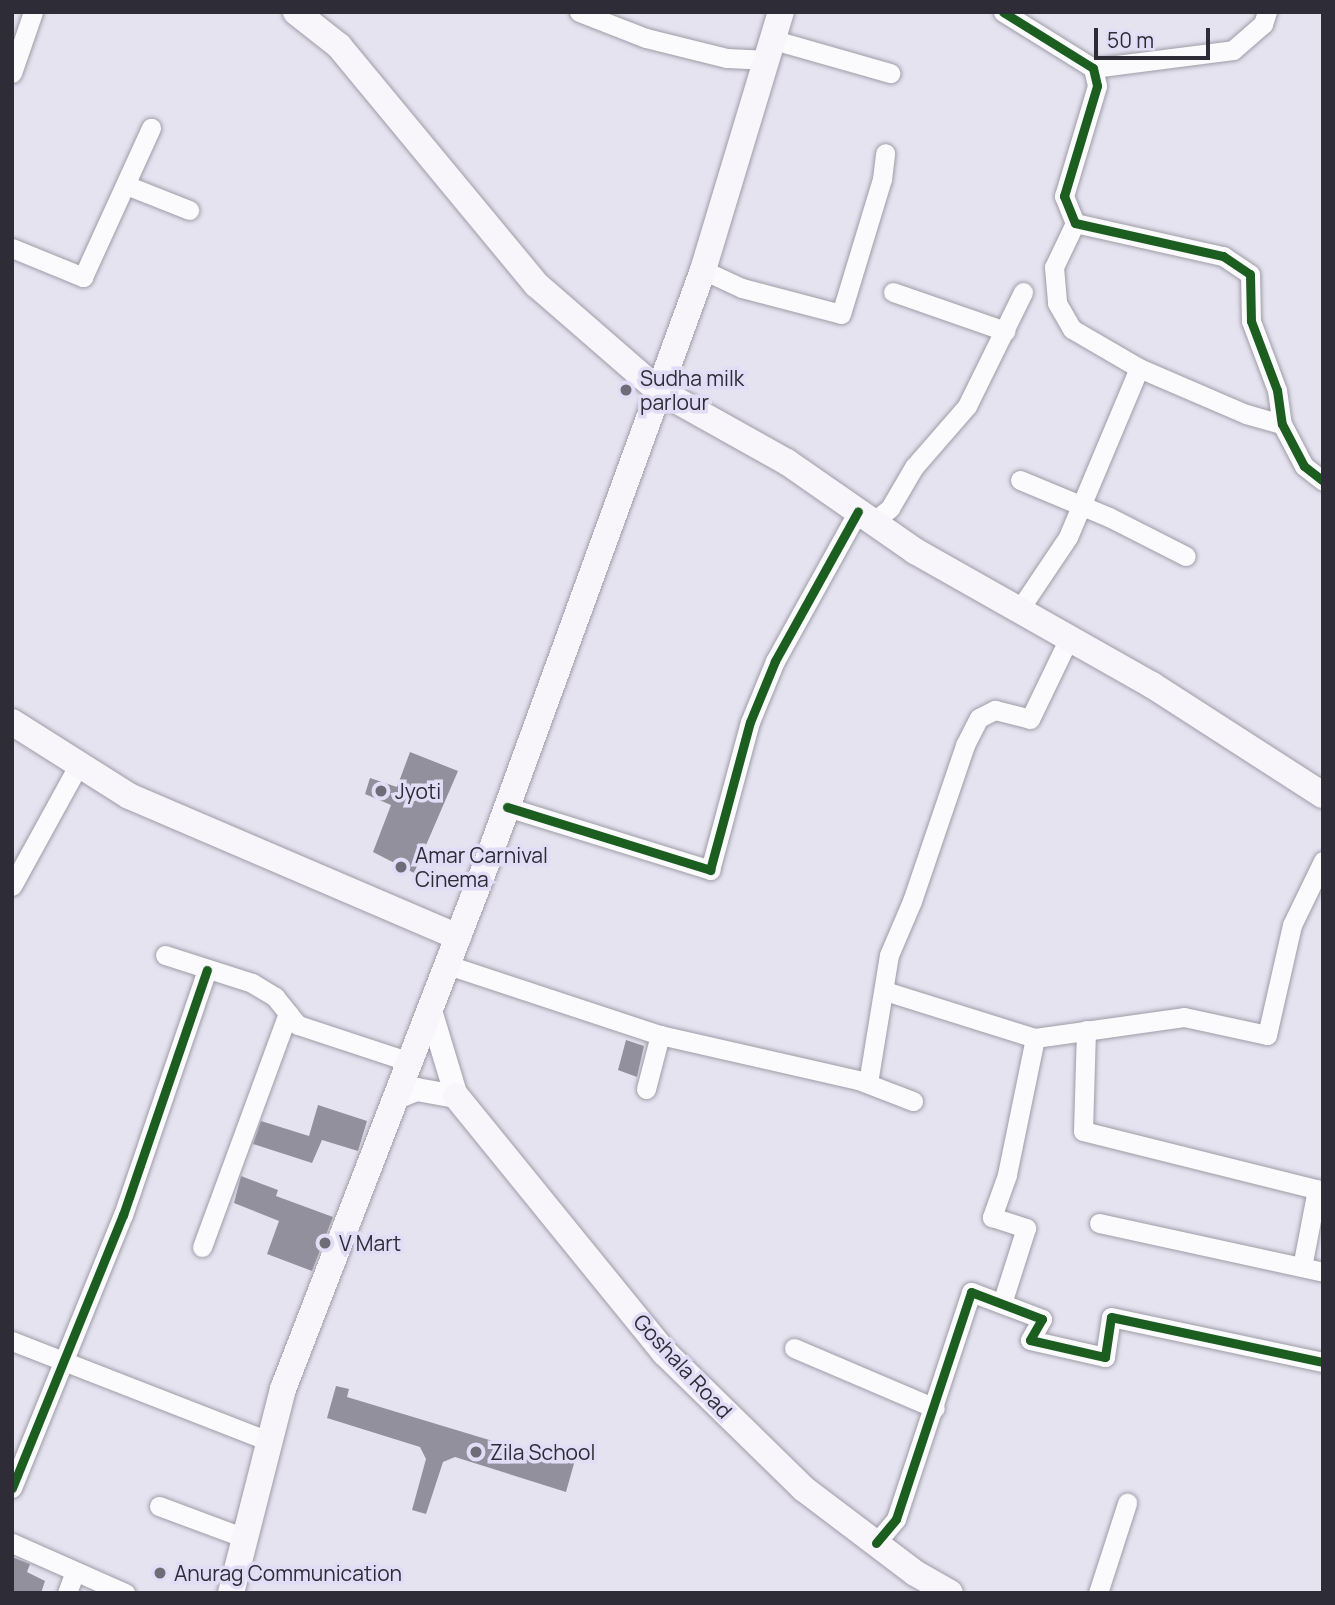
<!DOCTYPE html>
<style>
body{margin:0}
#map{position:relative;width:1335px;height:1605px;overflow:hidden;background:#e6e3f1;font-family:Manrope,sans-serif}
div>[style]{position:absolute}
[style*='--x']{left:calc(var(--x)*1px);top:calc(var(--y)*1px);width:calc(var(--w)*1px);rotate:calc(var(--a)*1deg)}
.building>*{inset:0;background:#91909c}
.roads{filter:drop-shadow(0 0 2px #9e9ca7) drop-shadow(0 0 2px #9e9ca7)}
.minor>*{height:19px;margin:-9.5px;padding:0 9.5px;transform-origin:9.5px;border-radius:9.5px;background:#fbfbfd}
.tertiary>*{height:23px;margin:-11.5px;padding:0 11.5px;transform-origin:11.5px;border-radius:11.5px;background:#fbfbfd}
.secondary>*{height:26px;margin:-13px;padding:0 13px;transform-origin:13px;border-radius:13px;background:#f8f6fa}
.cycleway>*{height:9px;margin:-4.5px;padding:0 4.5px;transform-origin:4.5px;border-radius:4.5px;background:#1b5e20}
.dots>*{width:19px;height:19px;translate:-50% -50%;box-sizing:border-box;border:4px solid #e2ddf7;border-radius:50%}
span{translate:-50% -50%;white-space:nowrap;text-align:center;line-height:1.15;-webkit-text-stroke:7px #e2ddf7;paint-order:stroke}
.poi-label{font-size:21px;color:#2e2c36}
.left{translate:0 -50%;text-align:left}
.street-label{font-size:21px;color:#2e2c36}
.frame{position:absolute;inset:0;border:14px solid #2e2c36;pointer-events:none}
.scale{position:absolute;left:1094px;top:28px;width:116px;height:32px;box-sizing:border-box;border:4px solid #2e2c36;border-top:0;padding-left:9px;font-size:21px;line-height:24px;white-space:nowrap;color:#2e2c36;-webkit-text-stroke:5px #e2ddf7;paint-order:stroke}
</style>
<div id="map">
<div class="building">
<i style="clip-path:polygon(410px 752px,458px 771px,414px 873px,373px 852px,391px 805px,365px 794px,370px 778px,397px 787px)"></i>
<i style="clip-path:polygon(626px 1040px,644px 1046px,637px 1077px,618px 1070px)"></i>
<i style="clip-path:polygon(318px 1105px,367px 1121px,358px 1151px,322px 1140px,312px 1163px,253px 1144px,261px 1121px,309px 1136px)"></i>
<i style="clip-path:polygon(241px 1176px,278px 1190px,276px 1196px,333px 1217px,312px 1271px,267px 1254px,279px 1221px,234px 1203px)"></i>
<i style="clip-path:polygon(336px 1386px,349px 1389px,347px 1397px,562px 1462px,563px 1457px,575px 1460px,566px 1492px,455px 1457px,443px 1462px,426px 1514px,412px 1510px,426px 1459px,420px 1447px,327px 1418px)"></i>
<i style="clip-path:polygon(12px 1557px,30px 1564px,27px 1572px,45px 1581px,41px 1593px,12px 1593px)"></i>
</div>
<div class="roads">
<div class="minor">
<i style="--x:579;--y:12;--w:72;--a:21.2"></i>
<i style="--x:646;--y:38;--w:83;--a:13.9"></i>
<i style="--x:727;--y:58;--w:42;--a:2.7"></i>
<i style="--x:1003;--y:12;--w:106;--a:31.9"></i>
<i style="--x:1093;--y:68;--w:18;--a:77"></i>
<i style="--x:1097;--y:86;--w:115;--a:106.7"></i>
<i style="--x:1064;--y:196;--w:29;--a:68"></i>
<i style="--x:1075;--y:223;--w:152;--a:12.6"></i>
<i style="--x:1223;--y:256;--w:32;--a:34"></i>
<i style="--x:1250;--y:274;--w:47;--a:88.8"></i>
<i style="--x:1251;--y:321;--w:74;--a:69.4"></i>
<i style="--x:1277;--y:390;--w:34;--a:82"></i>
<i style="--x:1282;--y:424;--w:47;--a:62.4"></i>
<i style="--x:1304;--y:466;--w:24;--a:38"></i>
<i style="--x:774;--y:40;--w:121;--a:15.9"></i>
<i style="--x:1093;--y:68;--w:141;--a:-7.3"></i>
<i style="--x:1233;--y:50;--w:40;--a:-41"></i>
<i style="--x:1263;--y:24;--w:13;--a:-72"></i>
<i style="--x:12;--y:73;--w:65;--a:-71"></i>
<i style="--x:126;--y:185;--w:68;--a:21.6"></i>
<i style="--x:1075;--y:223;--w:49;--a:115.5"></i>
<i style="--x:1054;--y:267;--w:36;--a:85"></i>
<i style="--x:1057;--y:303;--w:30;--a:60"></i>
<i style="--x:1072;--y:329;--w:78;--a:30.2"></i>
<i style="--x:1139;--y:368;--w:116;--a:23.3"></i>
<i style="--x:1246;--y:414;--w:37;--a:16"></i>
<i style="--x:12;--y:248;--w:77;--a:22.2"></i>
<i style="--x:83;--y:277;--w:164;--a:-65.5"></i>
<i style="--x:703;--y:270;--w:43;--a:24.8"></i>
<i style="--x:742;--y:288;--w:102;--a:14.7"></i>
<i style="--x:841;--y:314;--w:141;--a:-73.1"></i>
<i style="--x:882;--y:179;--w:26;--a:-83"></i>
<i style="--x:893;--y:292;--w:119;--a:19.2"></i>
<i style="--x:1020;--y:480;--w:96;--a:22.6"></i>
<i style="--x:1109;--y:517;--w:86;--a:26.9"></i>
<i style="--x:873;--y:522;--w:22;--a:-39"></i>
<i style="--x:890;--y:508;--w:48;--a:-59.7"></i>
<i style="--x:914;--y:467;--w:81;--a:-49"></i>
<i style="--x:967;--y:406;--w:127;--a:-63.8"></i>
<i style="--x:1019;--y:610;--w:88;--a:-56.1"></i>
<i style="--x:1068;--y:537;--w:183;--a:-67.2"></i>
<i style="--x:507;--y:807;--w:213;--a:17.2"></i>
<i style="--x:710;--y:870;--w:153;--a:-74.9"></i>
<i style="--x:750;--y:722;--w:66;--a:-67.7"></i>
<i style="--x:775;--y:661;--w:171;--a:-61"></i>
<i style="--x:12;--y:886;--w:139;--a:-61.2"></i>
<i style="--x:165;--y:955;--w:91;--a:17.8"></i>
<i style="--x:252;--y:983;--w:27;--a:31"></i>
<i style="--x:275;--y:997;--w:36;--a:51"></i>
<i style="--x:298;--y:1025;--w:118;--a:18.3"></i>
<i style="--x:448;--y:965;--w:223;--a:18.3"></i>
<i style="--x:660;--y:1035;--w:203;--a:12.8"></i>
<i style="--x:858;--y:1080;--w:59;--a:20.9"></i>
<i style="--x:885;--y:991;--w:157;--a:17.4"></i>
<i style="--x:1035;--y:1038;--w:140;--a:101.6"></i>
<i style="--x:1007;--y:1175;--w:45;--a:109.7"></i>
<i style="--x:992;--y:1217;--w:36;--a:18"></i>
<i style="--x:1026;--y:1228;--w:79;--a:107.7"></i>
<i style="--x:1086;--y:1030;--w:101;--a:91.7"></i>
<i style="--x:1083;--y:1131;--w:247;--a:14"></i>
<i style="--x:1035;--y:1038;--w:150;--a:-8"></i>
<i style="--x:1184;--y:1017;--w:85;--a:12.2"></i>
<i style="--x:1267;--y:1035;--w:113;--a:-77.2"></i>
<i style="--x:1292;--y:925;--w:71;--a:-64.2"></i>
<i style="--x:868;--y:1083;--w:130;--a:-80.7"></i>
<i style="--x:889;--y:955;--w:59;--a:-66.9"></i>
<i style="--x:912;--y:901;--w:165;--a:-71.2"></i>
<i style="--x:965;--y:745;--w:30;--a:-63"></i>
<i style="--x:979;--y:718;--w:18;--a:-27"></i>
<i style="--x:995;--y:710;--w:36;--a:14"></i>
<i style="--x:1030;--y:719;--w:90;--a:-64.3"></i>
<i style="--x:646;--y:1089;--w:56;--a:-75.5"></i>
<i style="--x:1099;--y:1223;--w:229;--a:12.3"></i>
<i style="--x:202;--y:1247;--w:249;--a:-69.8"></i>
<i style="--x:1302;--y:1267;--w:79;--a:-79.1"></i>
<i style="--x:12;--y:1341;--w:276;--a:21.3"></i>
<i style="--x:794;--y:1348;--w:153;--a:23.1"></i>
<i style="--x:12;--y:1488;--w:295;--a:-67.9"></i>
<i style="--x:123;--y:1215;--w:259;--a:-71.1"></i>
<i style="--x:159;--y:1506;--w:92;--a:20.4"></i>
<i style="--x:12;--y:1543;--w:124;--a:23.9"></i>
<i style="--x:876;--y:1543;--w:31;--a:-50"></i>
<i style="--x:896;--y:1519;--w:239;--a:-71.7"></i>
<i style="--x:971;--y:1292;--w:76;--a:20.8"></i>
<i style="--x:1042;--y:1319;--w:24;--a:120"></i>
<i style="--x:1030;--y:1340;--w:77;--a:12.8"></i>
<i style="--x:1105;--y:1357;--w:40;--a:-81.5"></i>
<i style="--x:1111;--y:1317;--w:217;--a:12"></i>
<i style="--x:67;--y:1593;--w:23;--a:-70"></i>
<i style="--x:1098;--y:1593;--w:95;--a:-72.1"></i>
</div>
<div class="tertiary">
<i style="--x:396;--y:1097;--w:22;--a:-22"></i>
<i style="--x:416;--y:1089;--w:41;--a:9.9"></i>
<i style="--x:456;--y:1096;--w:90;--a:-106.8"></i>
</div>
<div class="secondary">
<i style="--x:296;--y:12;--w:55;--a:38.3"></i>
<i style="--x:339;--y:46;--w:310;--a:50.4"></i>
<i style="--x:537;--y:285;--w:160;--a:41"></i>
<i style="--x:658;--y:390;--w:148;--a:29.2"></i>
<i style="--x:787;--y:462;--w:156;--a:34.8"></i>
<i style="--x:915;--y:551;--w:272;--a:29.5"></i>
<i style="--x:1152;--y:685;--w:203;--a:32.8"></i>
<i style="--x:12;--y:722;--w:138;--a:32.3"></i>
<i style="--x:129;--y:796;--w:358;--a:23.2"></i>
<i style="--x:456;--y:1096;--w:331;--a:50.9"></i>
<i style="--x:665;--y:1353;--w:194;--a:44.4"></i>
<i style="--x:804;--y:1489;--w:139;--a:37.1"></i>
<i style="--x:915;--y:1573;--w:40;--a:29.7"></i>
<i style="--x:231;--y:1593;--w:211;--a:-75.7"></i>
<i style="--x:283;--y:1389;--w:565;--a:-68.84"></i>
<i style="--x:487;--y:862;--w:630;--a:-69.95"></i>
<i style="--x:703;--y:270;--w:270;--a:-73.2"></i>
</div>
</div>
<div class="cycleway">
<i style="--x:1003;--y:12;--w:106;--a:31.9"></i>
<i style="--x:1093;--y:68;--w:18;--a:77"></i>
<i style="--x:1097;--y:86;--w:115;--a:106.7"></i>
<i style="--x:1064;--y:196;--w:29;--a:68"></i>
<i style="--x:1075;--y:223;--w:152;--a:12.6"></i>
<i style="--x:1223;--y:256;--w:32;--a:34"></i>
<i style="--x:1250;--y:274;--w:47;--a:88.8"></i>
<i style="--x:1251;--y:321;--w:74;--a:69.4"></i>
<i style="--x:1277;--y:390;--w:34;--a:82"></i>
<i style="--x:1282;--y:424;--w:47;--a:62.4"></i>
<i style="--x:1304;--y:466;--w:24;--a:38"></i>
<i style="--x:507;--y:807;--w:213;--a:17.2"></i>
<i style="--x:710;--y:870;--w:153;--a:-74.9"></i>
<i style="--x:750;--y:722;--w:66;--a:-67.7"></i>
<i style="--x:775;--y:661;--w:171;--a:-61"></i>
<i style="--x:12;--y:1488;--w:295;--a:-67.9"></i>
<i style="--x:123;--y:1215;--w:259;--a:-71.1"></i>
<i style="--x:876;--y:1543;--w:31;--a:-50"></i>
<i style="--x:896;--y:1519;--w:239;--a:-71.7"></i>
<i style="--x:971;--y:1292;--w:76;--a:20.8"></i>
<i style="--x:1042;--y:1319;--w:24;--a:120"></i>
<i style="--x:1030;--y:1340;--w:77;--a:12.8"></i>
<i style="--x:1105;--y:1357;--w:40;--a:-81.5"></i>
<i style="--x:1111;--y:1317;--w:217;--a:12"></i>
</div>
<div class="dots">
<i style="left:626px;top:390px;background:#6e6c77"></i>
<i style="left:381px;top:791px;background:#6e6c77"></i>
<i style="left:401px;top:867px;background:#6e6c77"></i>
<i style="left:325px;top:1243px;background:#6e6c77"></i>
<i style="left:476px;top:1452px;background:#6e6c77"></i>
<i style="left:160px;top:1573px;background:#6e6c77"></i>
</div>
<div class="poi-label">
<span class="left" style="left:640px;top:390px">Sudha milk<br>parlour</span>
<span class="left" style="left:395px;top:791px">Jyoti</span>
<span class="left" style="left:415px;top:867px">Amar Carnival<br>Cinema</span>
<span class="left" style="left:339px;top:1243px">V Mart</span>
<span class="left" style="left:490px;top:1452px">Zila School</span>
<span class="left" style="left:174px;top:1573px">Anurag Communication</span>
</div>
<div class="street-label">
<span style="left:683px;top:1366px;rotate:47deg">Goshala Road</span>
</div>
<div class="frame"></div>
<div class="scale">50 m</div>
</div>
